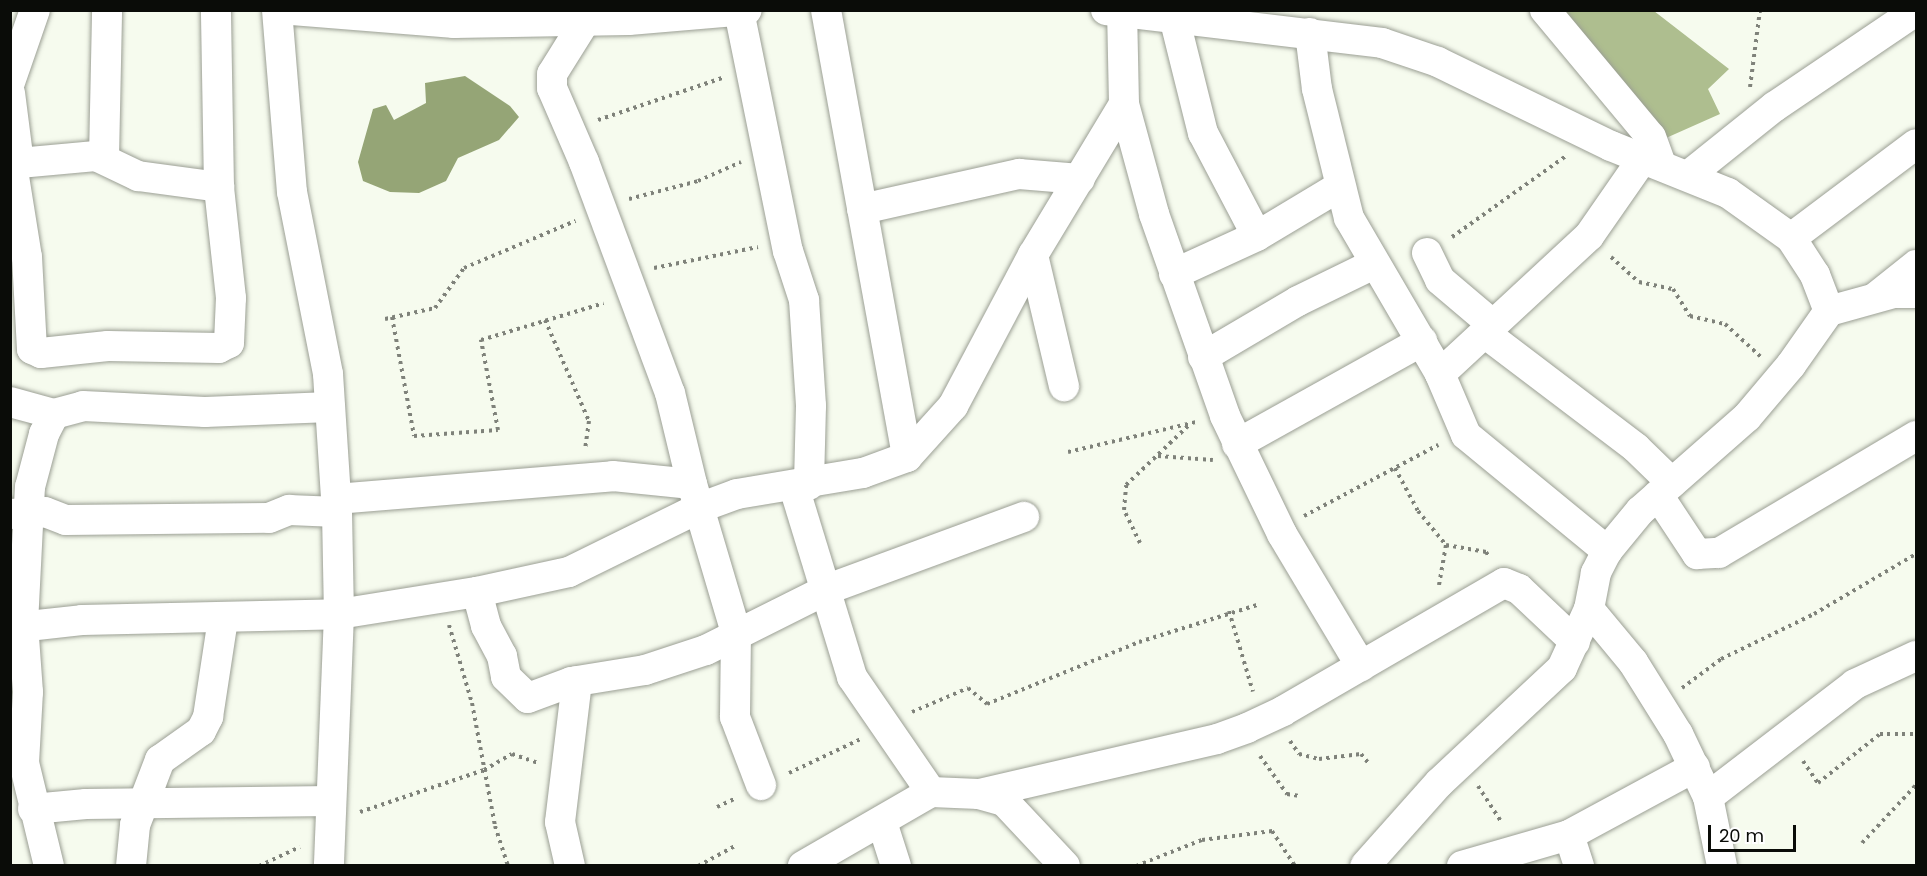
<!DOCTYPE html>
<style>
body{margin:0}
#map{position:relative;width:1927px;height:876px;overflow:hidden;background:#f6fbee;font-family:Poppins,sans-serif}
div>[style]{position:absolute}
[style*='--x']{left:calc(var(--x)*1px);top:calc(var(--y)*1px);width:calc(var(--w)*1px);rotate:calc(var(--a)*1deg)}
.forest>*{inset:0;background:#aebe8f}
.water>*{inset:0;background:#95a576}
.path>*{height:4px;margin-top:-2px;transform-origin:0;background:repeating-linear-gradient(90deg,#7f827a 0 3px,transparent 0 7.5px)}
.roads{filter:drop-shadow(0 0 2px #9b9f94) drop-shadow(0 0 2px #9b9f94)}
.minor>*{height:30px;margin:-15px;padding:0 15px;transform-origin:15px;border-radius:15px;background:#fff}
span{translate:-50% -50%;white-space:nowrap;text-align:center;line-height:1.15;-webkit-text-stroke:4.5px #fff;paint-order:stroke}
.frame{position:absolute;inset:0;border:12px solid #0a0c08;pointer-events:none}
.scale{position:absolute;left:1708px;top:825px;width:88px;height:27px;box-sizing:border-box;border:3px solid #0a0c08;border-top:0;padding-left:8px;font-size:18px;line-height:21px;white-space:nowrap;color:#0a0c08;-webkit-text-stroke:4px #fff;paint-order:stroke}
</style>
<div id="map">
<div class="forest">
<i style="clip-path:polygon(1562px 11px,1654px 11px,1729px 69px,1708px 89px,1720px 114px,1666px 138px)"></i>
</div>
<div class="water">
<i style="clip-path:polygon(465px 76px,510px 106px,519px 117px,499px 140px,458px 158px,446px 181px,419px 193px,390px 192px,363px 181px,358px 162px,373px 109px,386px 105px,394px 120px,426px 103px,425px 83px)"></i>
</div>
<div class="path">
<i style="--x:1750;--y:87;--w:78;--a:-82.6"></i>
<i style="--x:598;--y:120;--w:131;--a:-18.7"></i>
<i style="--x:629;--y:199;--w:71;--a:-14.6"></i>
<i style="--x:698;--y:181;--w:47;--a:-23.8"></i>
<i style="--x:1452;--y:237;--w:140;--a:-35.4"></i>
<i style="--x:1611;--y:257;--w:38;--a:42"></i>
<i style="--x:1639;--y:282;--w:35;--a:12"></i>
<i style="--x:1673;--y:289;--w:32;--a:58"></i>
<i style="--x:1690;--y:316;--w:36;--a:13"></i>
<i style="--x:1725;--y:324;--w:49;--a:42.5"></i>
<i style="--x:654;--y:268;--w:106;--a:-11.4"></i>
<i style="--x:392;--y:317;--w:121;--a:79.5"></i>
<i style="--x:414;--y:436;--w:84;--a:-4.1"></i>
<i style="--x:498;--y:430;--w:92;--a:-100.7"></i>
<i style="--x:481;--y:340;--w:128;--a:-16.7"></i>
<i style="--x:385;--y:319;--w:51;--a:-12.4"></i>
<i style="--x:435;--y:308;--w:49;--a:-54.1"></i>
<i style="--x:464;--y:268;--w:121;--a:-22.9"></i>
<i style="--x:545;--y:320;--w:110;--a:66.5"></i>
<i style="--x:589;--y:421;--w:28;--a:98"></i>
<i style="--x:1068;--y:452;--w:131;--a:-13.2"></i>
<i style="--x:1158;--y:456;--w:55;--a:4.2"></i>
<i style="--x:1395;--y:468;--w:49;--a:61.9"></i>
<i style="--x:1418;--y:511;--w:44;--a:50.5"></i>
<i style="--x:1446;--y:545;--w:41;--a:9.9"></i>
<i style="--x:1486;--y:552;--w:7;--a:56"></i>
<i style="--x:1304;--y:516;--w:152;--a:-27.9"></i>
<i style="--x:1140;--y:543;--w:37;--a:-116"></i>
<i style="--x:1124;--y:510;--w:25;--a:-85"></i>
<i style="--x:1126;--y:485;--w:87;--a:-43.6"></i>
<i style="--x:1439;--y:585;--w:41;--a:-80.1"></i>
<i style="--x:1229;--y:611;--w:84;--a:73.5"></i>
<i style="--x:449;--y:625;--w:81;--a:73.6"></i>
<i style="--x:472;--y:703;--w:125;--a:79.4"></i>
<i style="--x:495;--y:826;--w:42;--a:72"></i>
<i style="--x:1682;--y:688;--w:49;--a:-36.6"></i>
<i style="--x:1721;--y:659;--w:103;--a:-25.8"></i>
<i style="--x:1814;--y:614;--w:118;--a:-30.5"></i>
<i style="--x:912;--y:712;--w:61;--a:-23.2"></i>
<i style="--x:968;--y:688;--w:25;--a:40"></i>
<i style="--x:987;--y:704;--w:164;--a:-22.2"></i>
<i style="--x:1139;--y:642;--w:127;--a:-17.4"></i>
<i style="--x:1290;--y:741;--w:16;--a:55"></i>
<i style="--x:1299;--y:754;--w:21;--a:14"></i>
<i style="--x:1319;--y:759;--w:42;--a:-6.8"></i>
<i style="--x:1361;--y:754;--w:14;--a:51"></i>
<i style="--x:1260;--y:756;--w:47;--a:54.6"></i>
<i style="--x:1287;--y:794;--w:13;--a:9"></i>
<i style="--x:1803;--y:761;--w:27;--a:56"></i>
<i style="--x:1818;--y:783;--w:79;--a:-38.3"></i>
<i style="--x:1880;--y:734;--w:36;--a:0"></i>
<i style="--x:789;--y:773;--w:80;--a:-25.3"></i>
<i style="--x:1478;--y:786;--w:44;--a:57"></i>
<i style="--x:717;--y:807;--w:21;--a:-25"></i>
<i style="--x:360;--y:812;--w:131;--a:-18.7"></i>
<i style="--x:484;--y:770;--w:32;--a:-30"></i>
<i style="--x:512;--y:754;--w:28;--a:19"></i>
<i style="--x:1862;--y:843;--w:79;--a:-47"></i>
<i style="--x:259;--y:866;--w:45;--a:-24.9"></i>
<i style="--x:698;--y:866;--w:42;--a:-28.4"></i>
<i style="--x:1136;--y:866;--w:71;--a:-21.5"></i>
<i style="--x:1202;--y:840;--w:71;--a:-7.3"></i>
<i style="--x:1272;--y:831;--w:42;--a:56.7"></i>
</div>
<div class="roads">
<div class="minor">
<i style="--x:277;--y:10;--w:183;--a:85.3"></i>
<i style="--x:292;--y:192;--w:186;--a:78.8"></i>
<i style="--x:328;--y:374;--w:138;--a:86.3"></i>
<i style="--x:337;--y:512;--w:102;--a:88.9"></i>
<i style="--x:339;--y:614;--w:252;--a:92.3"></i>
<i style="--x:292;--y:10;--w:163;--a:4.6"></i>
<i style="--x:454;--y:23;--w:175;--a:-1"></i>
<i style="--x:629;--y:20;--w:118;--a:-4.8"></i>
<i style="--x:592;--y:10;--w:75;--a:122"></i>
<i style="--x:552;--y:74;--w:14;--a:90"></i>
<i style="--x:552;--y:88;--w:81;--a:66.6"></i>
<i style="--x:584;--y:162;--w:246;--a:69.6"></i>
<i style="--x:670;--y:393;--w:94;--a:76.4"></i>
<i style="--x:692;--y:484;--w:155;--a:73.5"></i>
<i style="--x:736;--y:633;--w:84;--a:90.7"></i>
<i style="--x:735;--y:717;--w:73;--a:69.1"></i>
<i style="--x:826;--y:10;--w:454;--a:79.7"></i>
<i style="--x:1106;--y:10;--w:278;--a:6.8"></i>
<i style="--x:1382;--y:43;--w:59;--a:18.7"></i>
<i style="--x:1438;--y:62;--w:192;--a:25.9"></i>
<i style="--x:1611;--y:146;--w:126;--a:21.9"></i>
<i style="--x:1728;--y:193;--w:77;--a:35.5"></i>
<i style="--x:1791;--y:238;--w:44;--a:57"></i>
<i style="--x:1815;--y:275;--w:39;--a:69"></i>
<i style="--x:1829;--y:311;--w:66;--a:125.1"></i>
<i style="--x:1791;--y:365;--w:68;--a:130.2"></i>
<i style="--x:1747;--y:417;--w:142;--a:138.7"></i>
<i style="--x:1640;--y:511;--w:52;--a:129.5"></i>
<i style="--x:1607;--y:551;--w:25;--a:117"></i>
<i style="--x:1596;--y:573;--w:37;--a:101"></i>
<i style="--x:1589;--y:609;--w:65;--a:114.6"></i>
<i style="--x:1562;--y:668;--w:168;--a:136.9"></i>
<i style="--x:1439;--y:783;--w:111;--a:131.7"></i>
<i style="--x:1545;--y:10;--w:165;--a:50.2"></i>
<i style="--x:1651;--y:137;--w:29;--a:70"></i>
<i style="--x:739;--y:11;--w:245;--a:78.5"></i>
<i style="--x:788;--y:251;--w:52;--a:71.9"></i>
<i style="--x:804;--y:300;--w:106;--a:86.2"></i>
<i style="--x:811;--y:406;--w:79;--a:91.5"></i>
<i style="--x:1174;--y:17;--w:120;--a:76"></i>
<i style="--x:1203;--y:133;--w:116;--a:62.3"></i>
<i style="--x:1310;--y:33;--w:56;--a:82.9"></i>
<i style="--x:1317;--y:89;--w:133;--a:76.1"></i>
<i style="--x:1349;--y:218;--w:181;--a:59.7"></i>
<i style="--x:1440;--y:374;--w:66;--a:66.9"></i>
<i style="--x:1466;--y:435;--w:183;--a:39.4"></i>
<i style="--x:10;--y:82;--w:76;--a:-70.9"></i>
<i style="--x:10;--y:93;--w:71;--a:82.7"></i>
<i style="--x:1124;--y:104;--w:114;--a:74.7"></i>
<i style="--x:1154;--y:214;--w:214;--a:70.6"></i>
<i style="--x:1225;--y:416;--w:131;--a:64.2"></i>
<i style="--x:1282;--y:534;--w:154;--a:59.1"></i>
<i style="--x:104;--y:158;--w:148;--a:-88.8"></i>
<i style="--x:13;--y:170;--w:88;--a:80.9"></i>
<i style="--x:27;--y:257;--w:92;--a:86.9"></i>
<i style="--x:32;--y:349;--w:10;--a:24"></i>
<i style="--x:41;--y:353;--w:67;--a:-6"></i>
<i style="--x:108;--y:346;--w:111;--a:1"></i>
<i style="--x:219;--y:348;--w:11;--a:-27"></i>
<i style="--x:229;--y:343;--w:45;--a:-87.5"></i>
<i style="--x:231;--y:298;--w:112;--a:-96.2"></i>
<i style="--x:219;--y:187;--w:177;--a:-91"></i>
<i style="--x:10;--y:171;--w:12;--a:-42"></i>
<i style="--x:19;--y:163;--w:77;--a:-5.2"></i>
<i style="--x:96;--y:156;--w:47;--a:25.5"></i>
<i style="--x:138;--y:176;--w:82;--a:7.7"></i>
<i style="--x:1689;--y:175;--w:109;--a:-38.7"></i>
<i style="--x:1774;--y:107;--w:171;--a:-34.1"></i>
<i style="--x:862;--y:209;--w:161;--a:-12.6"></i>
<i style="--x:1019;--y:174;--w:61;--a:4.7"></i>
<i style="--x:1791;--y:238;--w:156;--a:-36.9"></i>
<i style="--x:1427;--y:253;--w:30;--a:64"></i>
<i style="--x:1440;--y:280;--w:60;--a:40.3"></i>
<i style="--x:1486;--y:319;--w:15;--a:90"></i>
<i style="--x:1486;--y:334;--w:188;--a:37.2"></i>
<i style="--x:1636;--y:448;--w:50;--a:44.2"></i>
<i style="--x:1033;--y:255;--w:135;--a:76.7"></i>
<i style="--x:1174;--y:274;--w:91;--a:-24.6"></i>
<i style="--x:1257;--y:236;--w:96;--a:-30.9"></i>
<i style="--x:1876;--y:297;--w:51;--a:-38.7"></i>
<i style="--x:1829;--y:311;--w:67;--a:-15.5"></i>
<i style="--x:1894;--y:293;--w:22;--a:0"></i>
<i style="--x:1203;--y:357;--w:110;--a:-30.5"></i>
<i style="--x:1298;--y:301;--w:85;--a:-26"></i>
<i style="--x:1440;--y:374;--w:203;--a:-42.8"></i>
<i style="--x:1589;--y:236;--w:96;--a:-55.2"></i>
<i style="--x:10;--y:402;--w:46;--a:15.3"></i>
<i style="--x:1237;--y:444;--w:212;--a:-29.1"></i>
<i style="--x:794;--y:487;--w:199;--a:73"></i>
<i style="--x:852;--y:677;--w:140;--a:55.5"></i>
<i style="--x:931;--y:792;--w:148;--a:150"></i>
<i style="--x:1658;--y:495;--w:71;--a:56.5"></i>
<i style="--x:1697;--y:554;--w:22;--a:-3"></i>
<i style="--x:1719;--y:553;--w:229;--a:-30.7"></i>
<i style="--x:336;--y:499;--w:278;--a:-4.7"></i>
<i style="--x:613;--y:476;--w:79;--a:5.8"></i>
<i style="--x:10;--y:514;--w:35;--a:-3"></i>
<i style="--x:45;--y:512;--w:22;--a:21"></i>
<i style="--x:66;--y:520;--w:203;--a:-0.6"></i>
<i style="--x:269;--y:518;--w:22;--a:-22"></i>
<i style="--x:289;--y:510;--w:48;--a:2.4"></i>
<i style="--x:477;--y:592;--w:35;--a:75"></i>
<i style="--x:486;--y:626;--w:34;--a:62"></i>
<i style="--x:502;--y:656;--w:21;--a:79"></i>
<i style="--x:506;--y:677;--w:30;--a:44"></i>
<i style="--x:528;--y:698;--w:46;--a:-20.4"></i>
<i style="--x:571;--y:682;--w:75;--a:-9.2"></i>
<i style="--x:645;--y:670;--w:64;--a:-18.2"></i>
<i style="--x:706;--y:650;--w:136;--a:-26.6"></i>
<i style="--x:828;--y:589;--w:209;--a:-20.2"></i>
<i style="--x:1589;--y:609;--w:69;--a:50.3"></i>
<i style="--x:1633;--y:662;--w:85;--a:58"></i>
<i style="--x:1678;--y:734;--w:70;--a:64.5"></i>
<i style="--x:1708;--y:797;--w:70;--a:78.5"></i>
<i style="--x:10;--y:628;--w:72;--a:-6.3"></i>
<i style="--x:82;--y:620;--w:257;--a:-1.3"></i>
<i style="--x:339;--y:614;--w:140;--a:-9.1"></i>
<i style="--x:477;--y:592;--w:94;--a:-12.3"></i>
<i style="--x:569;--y:572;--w:145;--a:-26.2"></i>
<i style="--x:699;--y:508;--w:40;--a:-20.2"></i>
<i style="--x:737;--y:494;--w:128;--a:-9.5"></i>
<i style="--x:863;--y:473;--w:47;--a:-20"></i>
<i style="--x:907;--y:457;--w:69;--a:-48"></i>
<i style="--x:953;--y:406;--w:171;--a:-62.1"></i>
<i style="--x:1033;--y:255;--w:176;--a:-58.9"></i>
<i style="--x:1124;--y:104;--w:92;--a:-91.2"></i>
<i style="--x:931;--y:792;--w:48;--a:2.4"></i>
<i style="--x:979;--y:794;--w:26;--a:16"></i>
<i style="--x:1004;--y:801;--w:89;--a:46.8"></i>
<i style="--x:979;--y:794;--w:244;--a:-13"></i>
<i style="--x:1217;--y:739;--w:32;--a:-20"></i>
<i style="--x:1247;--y:728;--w:40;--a:-25"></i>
<i style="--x:1283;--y:711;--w:255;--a:-30.1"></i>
<i style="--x:1504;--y:583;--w:16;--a:22"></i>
<i style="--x:1519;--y:589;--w:77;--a:43.4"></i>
<i style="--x:1708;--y:797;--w:185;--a:-37.5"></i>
<i style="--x:1855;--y:684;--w:67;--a:-24.7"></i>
<i style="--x:33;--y:809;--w:53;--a:-5.4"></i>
<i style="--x:86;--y:804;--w:245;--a:-0.7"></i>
<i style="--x:882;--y:822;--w:46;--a:72.3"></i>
<i style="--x:1569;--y:835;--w:33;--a:72"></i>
<i style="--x:49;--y:866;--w:106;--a:-103.6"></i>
<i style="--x:24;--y:763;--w:71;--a:-86.8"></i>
<i style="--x:28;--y:692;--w:68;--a:-94.2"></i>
<i style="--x:23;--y:624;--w:137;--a:-87.1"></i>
<i style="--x:30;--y:487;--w:55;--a:-75.2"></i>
<i style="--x:44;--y:434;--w:22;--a:-63"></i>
<i style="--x:54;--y:414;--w:30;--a:-15"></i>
<i style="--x:83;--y:406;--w:122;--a:2.8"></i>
<i style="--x:205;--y:412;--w:125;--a:-2.3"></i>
<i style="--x:131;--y:866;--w:41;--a:-84.4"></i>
<i style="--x:135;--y:825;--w:70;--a:-69"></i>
<i style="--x:160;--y:760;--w:50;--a:-35.3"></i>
<i style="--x:201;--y:731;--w:16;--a:-63"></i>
<i style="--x:208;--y:717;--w:99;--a:-81.3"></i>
<i style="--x:570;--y:866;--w:45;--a:-102.8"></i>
<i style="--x:560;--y:822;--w:142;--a:-83.1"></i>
<i style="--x:1462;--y:866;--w:111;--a:-16.2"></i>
<i style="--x:1569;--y:835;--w:143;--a:-28.4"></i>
</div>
</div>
<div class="frame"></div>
<div class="scale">20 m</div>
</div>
